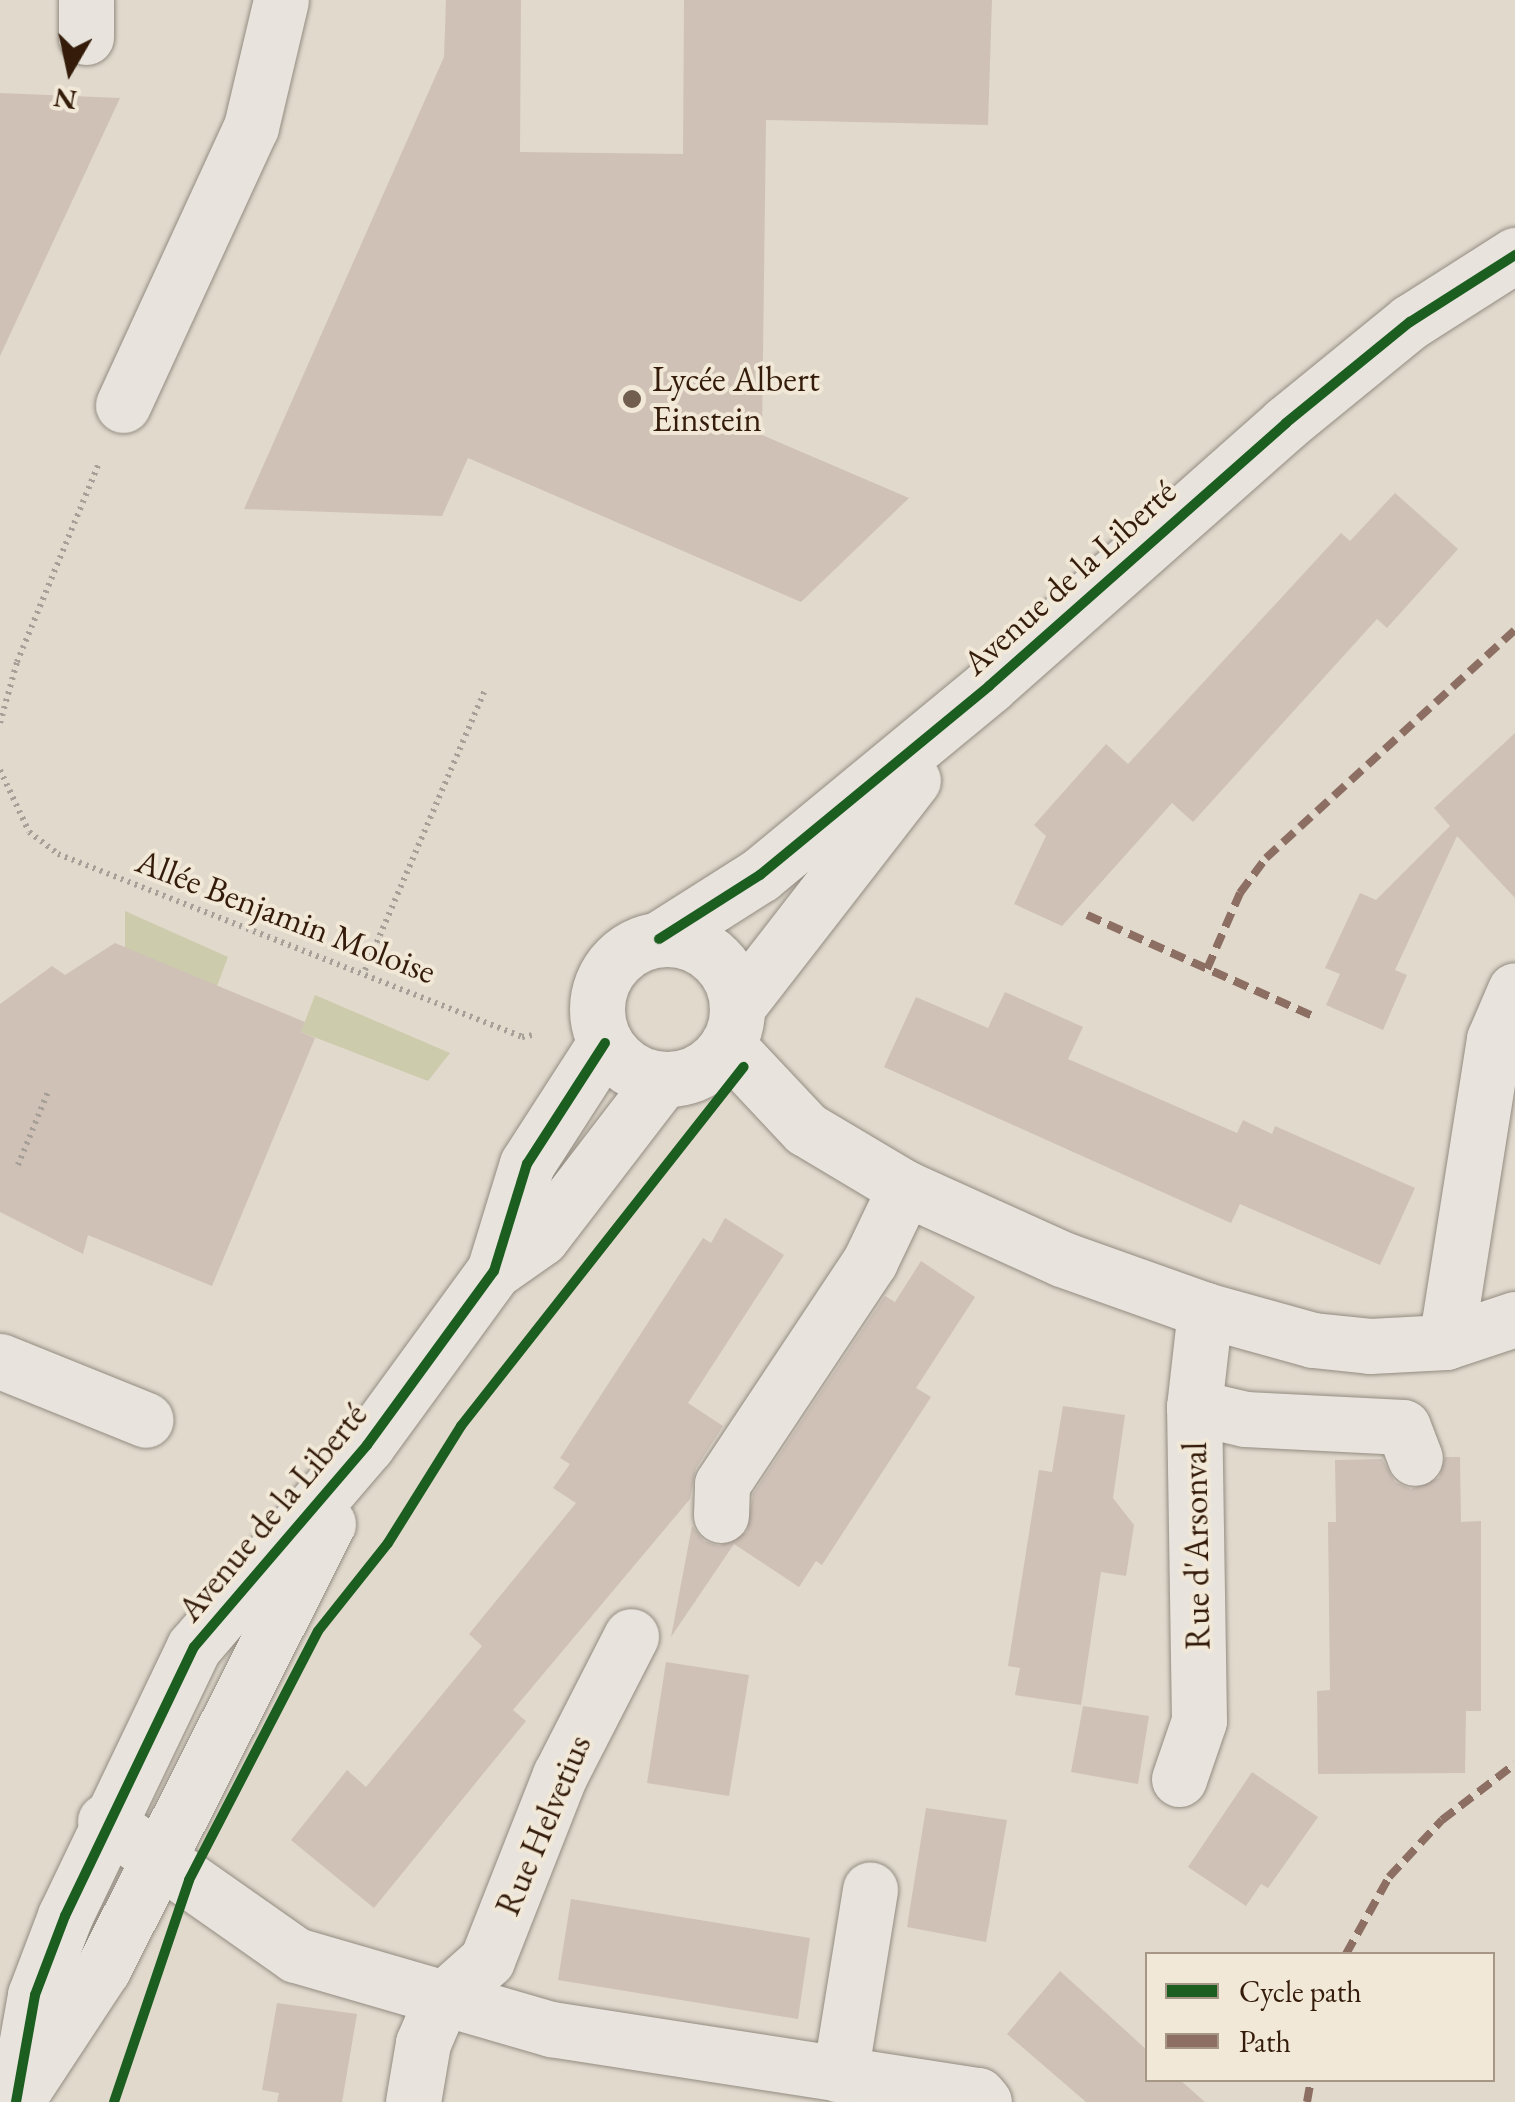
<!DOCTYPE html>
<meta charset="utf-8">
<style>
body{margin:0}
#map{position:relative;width:1515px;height:2102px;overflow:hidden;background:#e1d9cc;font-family:"EB Garamond",serif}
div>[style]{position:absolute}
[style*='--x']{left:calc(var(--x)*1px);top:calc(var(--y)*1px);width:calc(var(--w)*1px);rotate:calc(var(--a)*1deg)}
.green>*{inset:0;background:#cccbac}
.building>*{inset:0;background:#cfc1b6}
.path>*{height:6px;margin-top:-3px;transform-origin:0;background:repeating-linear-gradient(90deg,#a6a099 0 2.5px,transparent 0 7.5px)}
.roads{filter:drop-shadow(0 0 2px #938c82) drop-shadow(0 0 2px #938c82)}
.minor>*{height:55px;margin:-27.5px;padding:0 27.5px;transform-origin:27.5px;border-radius:27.5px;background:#e8e4dd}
.minor>.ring{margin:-27.5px;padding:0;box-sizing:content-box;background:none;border:55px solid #e8e4dd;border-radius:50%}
.quiet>*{height:8px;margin-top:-4px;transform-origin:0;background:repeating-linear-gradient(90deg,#8d6e63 0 15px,transparent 0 23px)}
.cycleway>*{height:10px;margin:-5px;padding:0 5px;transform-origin:5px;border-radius:5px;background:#1b5e20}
.dots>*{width:28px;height:28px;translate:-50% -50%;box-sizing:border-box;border:5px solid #f1e8d8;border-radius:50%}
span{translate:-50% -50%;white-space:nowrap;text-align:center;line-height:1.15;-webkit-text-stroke:8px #f1e8d8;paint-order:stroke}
.poi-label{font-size:35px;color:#351c0a}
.left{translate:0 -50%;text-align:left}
.street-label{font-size:35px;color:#351c0a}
.legend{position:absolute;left:1145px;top:1952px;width:350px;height:130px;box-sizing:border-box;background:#f1e8d8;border:2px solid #a69686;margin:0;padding:12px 18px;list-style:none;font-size:30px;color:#351c0a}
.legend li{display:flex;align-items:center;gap:20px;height:50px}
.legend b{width:50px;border:2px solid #a69686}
.north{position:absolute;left:20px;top:20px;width:100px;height:100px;-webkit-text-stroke:8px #f1e8d8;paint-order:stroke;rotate:189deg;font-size:28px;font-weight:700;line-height:40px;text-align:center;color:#351c0a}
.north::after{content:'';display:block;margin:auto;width:35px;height:45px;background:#351c0a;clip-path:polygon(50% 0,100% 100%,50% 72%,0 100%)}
</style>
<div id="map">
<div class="green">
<i style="clip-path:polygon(125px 911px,228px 957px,217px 986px,125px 955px)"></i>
<i style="clip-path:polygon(315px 995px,450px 1053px,428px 1081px,301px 1032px)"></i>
</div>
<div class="building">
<i style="clip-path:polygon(446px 0,521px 0,520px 152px,683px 154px,684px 0,992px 0,988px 125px,766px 120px,762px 435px,909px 498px,801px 602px,468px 458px,442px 516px,244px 509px,444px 57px)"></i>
<i style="clip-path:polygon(0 93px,120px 98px,0 356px)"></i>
<i style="clip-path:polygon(1395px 493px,1458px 549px,1387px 628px,1377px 619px,1193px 822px,1172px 803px,1062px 926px,1014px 904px,1046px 836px,1034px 825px,1106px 744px,1128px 764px,1341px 533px,1350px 541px)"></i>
<i style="clip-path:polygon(1515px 733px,1515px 898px,1457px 836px,1395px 970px,1407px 975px,1383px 1030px,1326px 1005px,1340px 974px,1325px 968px,1360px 893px,1376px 900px,1450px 826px,1434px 808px)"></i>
<i style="clip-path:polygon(115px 943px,305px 1022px,301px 1032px,315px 1038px,212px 1286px,88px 1235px,83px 1254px,0 1212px,0 1004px,52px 966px,65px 975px)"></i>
<i style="clip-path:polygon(1005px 992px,1083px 1027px,1068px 1059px,1237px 1133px,1243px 1120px,1272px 1134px,1275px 1126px,1415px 1188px,1380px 1265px,1240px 1204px,1231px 1223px,884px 1067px,916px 997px,988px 1028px)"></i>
<i style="clip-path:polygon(725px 1218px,784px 1255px,688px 1403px,723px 1426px,696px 1468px,690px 1499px,513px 1710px,526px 1721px,374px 1908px,291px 1840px,347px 1770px,366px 1787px,482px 1646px,469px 1634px,576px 1503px,553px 1488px,570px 1464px,560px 1458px,703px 1238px,711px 1243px)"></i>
<i style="clip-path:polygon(921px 1261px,975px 1297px,916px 1388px,931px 1397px,822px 1565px,816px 1561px,799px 1587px,734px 1544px,671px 1637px,692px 1526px,704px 1541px,719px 1546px,747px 1532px,753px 1494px,885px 1296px,895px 1302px)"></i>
<i style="clip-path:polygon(1063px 1406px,1125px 1415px,1113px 1498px,1134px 1525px,1126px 1576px,1101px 1572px,1081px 1705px,1015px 1695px,1020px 1668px,1008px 1666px,1039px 1470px,1052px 1472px)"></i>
<i style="clip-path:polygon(1445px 1457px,1460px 1457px,1461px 1522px,1481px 1521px,1481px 1711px,1466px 1711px,1465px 1773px,1318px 1774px,1317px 1691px,1330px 1690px,1328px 1522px,1336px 1522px,1335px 1460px,1382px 1459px,1395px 1482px,1411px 1489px,1439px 1478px)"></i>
<i style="clip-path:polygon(666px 1662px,749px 1675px,729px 1796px,647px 1783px)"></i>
<i style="clip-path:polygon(1083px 1706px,1149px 1716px,1138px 1784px,1071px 1772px)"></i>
<i style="clip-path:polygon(1252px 1772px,1318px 1817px,1268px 1888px,1261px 1884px,1246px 1906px,1188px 1867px)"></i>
<i style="clip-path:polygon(926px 1808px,1007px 1820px,986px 1942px,907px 1927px)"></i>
<i style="clip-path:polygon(571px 1899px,810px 1938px,798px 2019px,558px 1980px)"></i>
<i style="clip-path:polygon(1060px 1971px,1148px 2051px,1148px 2080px,1180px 2080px,1205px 2102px,1086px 2102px,1007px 2034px)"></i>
<i style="clip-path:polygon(277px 2003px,357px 2014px,342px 2102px,277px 2102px,279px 2093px,262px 2090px)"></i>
</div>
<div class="path">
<i style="--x:0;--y:723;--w:63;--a:-74.4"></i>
<i style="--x:17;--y:662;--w:215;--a:-67.6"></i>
<i style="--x:0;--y:770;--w:68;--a:64.9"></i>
<i style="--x:29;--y:832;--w:36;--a:37"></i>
<i style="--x:58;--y:854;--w:499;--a:21.5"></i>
<i style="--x:522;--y:1037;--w:10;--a:-11"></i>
<i style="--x:365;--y:970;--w:305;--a:-66.8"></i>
<i style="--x:18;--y:1165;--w:79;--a:-67.7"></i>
<i style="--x:530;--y:1337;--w:27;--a:-51"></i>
<i style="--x:394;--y:1534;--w:78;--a:-58.2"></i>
<i style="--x:114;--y:2102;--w:56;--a:-72.2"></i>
</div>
<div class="roads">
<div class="minor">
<i style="--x:86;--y:37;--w:37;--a:-90"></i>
<i style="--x:123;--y:405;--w:306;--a:-65.3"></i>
<i style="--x:251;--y:127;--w:130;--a:-76.7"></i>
<i style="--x:659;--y:939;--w:120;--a:-32.4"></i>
<i style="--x:760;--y:875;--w:297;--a:-39.5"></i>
<i style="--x:989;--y:686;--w:397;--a:-41.5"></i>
<i style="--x:1286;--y:423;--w:160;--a:-39.2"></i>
<i style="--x:1410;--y:322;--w:125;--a:-32.5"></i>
<i class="ring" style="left:597px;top:939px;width:85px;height:85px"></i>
<i style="--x:737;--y:1007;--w:287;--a:-52.2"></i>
<i style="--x:727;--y:1045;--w:115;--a:46.8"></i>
<i style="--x:806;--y:1129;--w:115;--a:30.8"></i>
<i style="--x:905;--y:1188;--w:172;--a:24.3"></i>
<i style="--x:1062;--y:1259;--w:152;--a:19.6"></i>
<i style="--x:1205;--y:1310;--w:112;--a:15.5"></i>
<i style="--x:1313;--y:1340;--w:57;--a:6"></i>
<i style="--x:1370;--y:1346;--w:76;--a:-3"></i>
<i style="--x:1446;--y:1342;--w:73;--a:-18.4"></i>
<i style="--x:494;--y:1271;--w:57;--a:-35.1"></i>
<i style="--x:541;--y:1238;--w:200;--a:-52.5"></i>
<i style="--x:1446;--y:1342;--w:307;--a:-81"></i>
<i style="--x:1494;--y:1039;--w:53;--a:-66.8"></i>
<i style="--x:0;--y:1361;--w:157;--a:22"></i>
<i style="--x:1194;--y:1407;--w:52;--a:13.2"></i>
<i style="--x:1245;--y:1419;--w:158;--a:2.9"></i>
<i style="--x:1403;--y:1427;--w:33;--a:69"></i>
<i style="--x:721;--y:1515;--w:31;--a:-88"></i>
<i style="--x:722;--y:1484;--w:268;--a:-56.4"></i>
<i style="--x:870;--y:1261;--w:81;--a:-64.4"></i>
<i style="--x:1179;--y:1779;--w:61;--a:-71"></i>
<i style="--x:1199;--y:1721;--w:314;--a:-90.9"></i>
<i style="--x:1194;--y:1407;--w:98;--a:-83.5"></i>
<i style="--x:105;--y:1821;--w:233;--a:35.1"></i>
<i style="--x:296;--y:1955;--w:266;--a:16.2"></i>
<i style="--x:551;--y:2029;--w:432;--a:8.8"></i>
<i style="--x:978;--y:2095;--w:9;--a:49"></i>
<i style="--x:840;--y:2075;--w:188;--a:-80.8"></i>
<i style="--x:26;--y:2086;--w:140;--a:-56.7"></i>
<i style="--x:103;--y:1969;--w:499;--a:-63.2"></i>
<i style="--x:16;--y:2102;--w:109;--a:-79.9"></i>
<i style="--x:35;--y:1995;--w:85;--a:-69.2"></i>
<i style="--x:65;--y:1916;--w:298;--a:-64.4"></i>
<i style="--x:194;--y:1647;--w:266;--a:-49.4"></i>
<i style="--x:367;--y:1445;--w:215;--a:-53.9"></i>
<i style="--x:494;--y:1271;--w:112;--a:-72.9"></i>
<i style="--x:527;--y:1164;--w:144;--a:-57.2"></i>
<i style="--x:413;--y:2102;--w:60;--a:-80.4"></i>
<i style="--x:423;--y:2043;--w:46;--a:-66.8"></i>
<i style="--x:441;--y:2001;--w:62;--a:-41.7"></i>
<i style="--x:487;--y:1960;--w:199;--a:-68.5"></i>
<i style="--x:560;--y:1775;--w:156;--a:-62.9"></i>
</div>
</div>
<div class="quiet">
<i style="--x:1087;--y:915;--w:252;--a:24.1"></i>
<i style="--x:1207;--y:969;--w:83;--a:-66.5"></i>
<i style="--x:1240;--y:893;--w:44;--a:-53.4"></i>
<i style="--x:1266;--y:858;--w:338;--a:-42.5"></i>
<i style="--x:1346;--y:1954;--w:88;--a:-60.8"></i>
<i style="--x:1389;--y:1877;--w:78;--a:-47.1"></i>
<i style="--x:1442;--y:1820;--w:92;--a:-37.5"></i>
<i style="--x:1307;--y:2102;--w:22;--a:-80"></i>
</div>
<div class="cycleway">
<i style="--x:659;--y:939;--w:120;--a:-32.4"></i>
<i style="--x:760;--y:875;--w:297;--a:-39.5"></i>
<i style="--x:989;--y:686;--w:397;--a:-41.5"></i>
<i style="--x:1286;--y:423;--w:160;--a:-39.2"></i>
<i style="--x:1410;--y:322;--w:125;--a:-32.5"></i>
<i style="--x:16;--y:2102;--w:109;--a:-79.9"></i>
<i style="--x:35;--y:1995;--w:85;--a:-69.2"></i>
<i style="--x:65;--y:1916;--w:298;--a:-64.4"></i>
<i style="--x:194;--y:1647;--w:266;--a:-49.4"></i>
<i style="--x:367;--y:1445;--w:215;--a:-53.9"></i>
<i style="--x:494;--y:1271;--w:112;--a:-72.9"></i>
<i style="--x:527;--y:1164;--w:144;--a:-57.2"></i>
<i style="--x:114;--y:2102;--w:234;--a:-71.3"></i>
<i style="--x:189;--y:1880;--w:280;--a:-62.6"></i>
<i style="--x:318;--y:1631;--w:112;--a:-51.5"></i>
<i style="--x:388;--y:1543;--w:138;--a:-58"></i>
<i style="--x:461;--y:1426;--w:457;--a:-51.8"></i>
</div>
<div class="dots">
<i style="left:632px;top:399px;background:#715e4e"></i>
</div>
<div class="poi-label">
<span class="left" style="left:652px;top:399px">Lycée Albert<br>Einstein</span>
</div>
<div class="street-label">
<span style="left:1069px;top:577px;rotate:-42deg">Avenue de la Liberté</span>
<span style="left:286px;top:916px;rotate:21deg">Allée Benjamin Moloise</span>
<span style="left:272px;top:1512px;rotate:-50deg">Avenue de la Liberté</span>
<span style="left:1196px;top:1546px;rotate:-91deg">Rue d'Arsonval</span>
<span style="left:543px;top:1825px;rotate:-67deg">Rue Helvetius</span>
</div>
<ul class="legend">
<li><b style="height:12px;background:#1b5e20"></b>Cycle path</li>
<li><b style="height:12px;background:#8d6e63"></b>Path</li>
</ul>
<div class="north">N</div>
</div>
